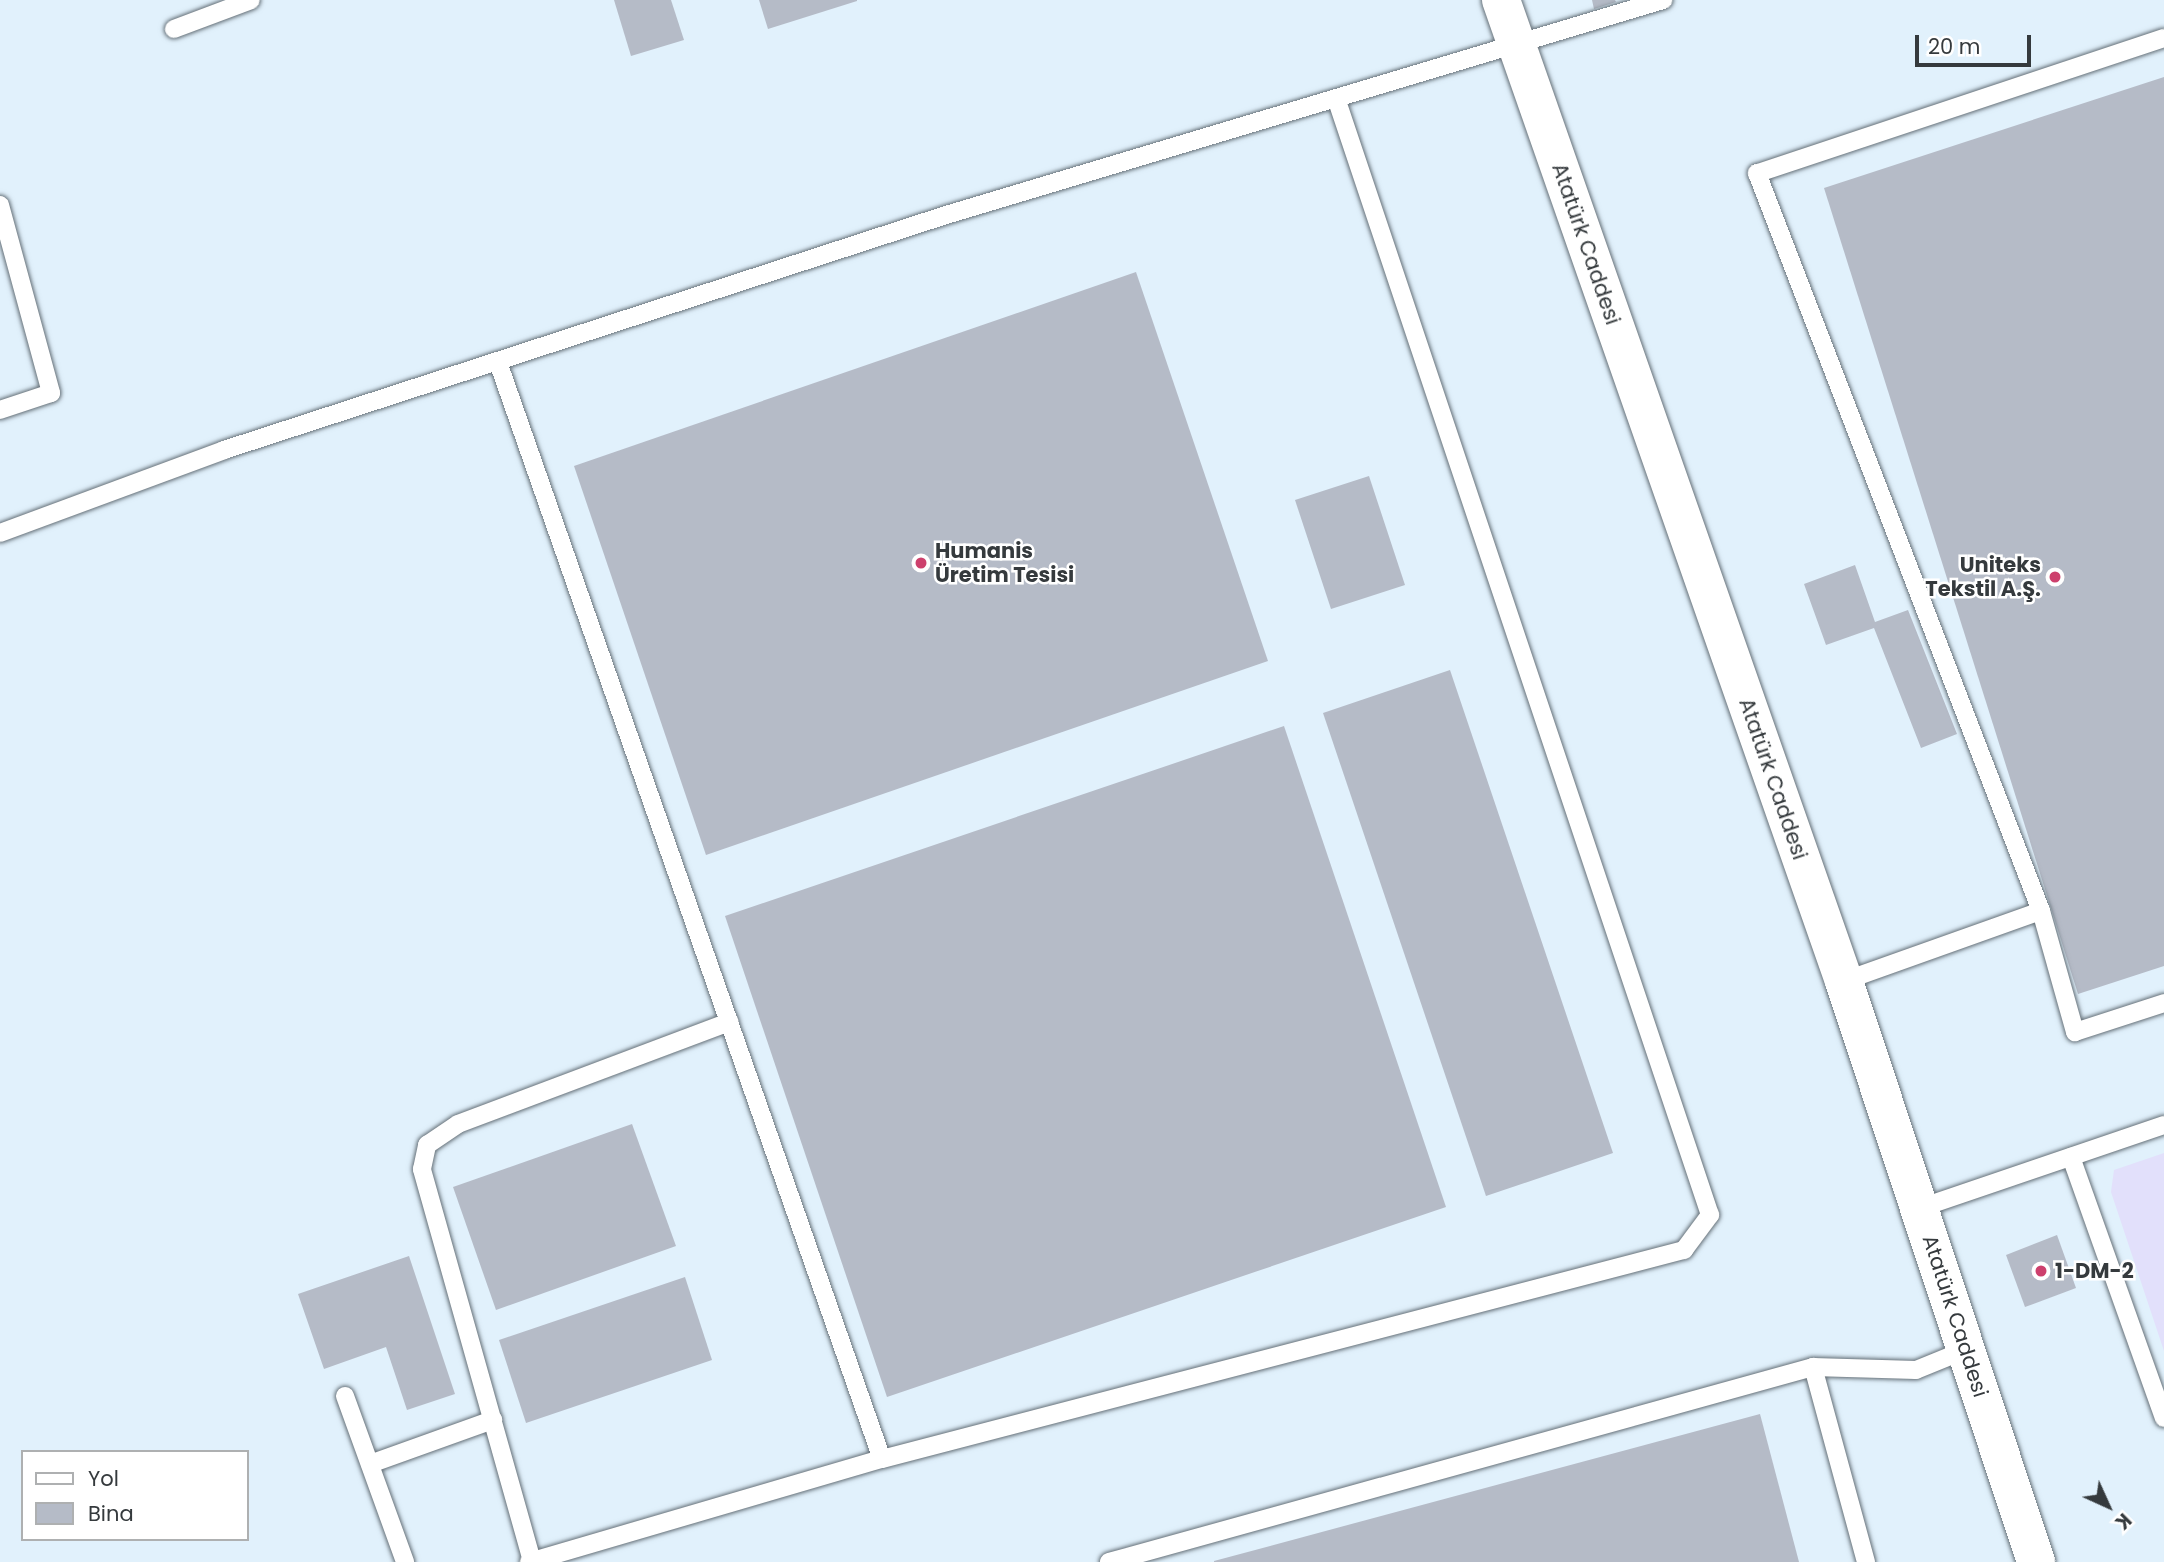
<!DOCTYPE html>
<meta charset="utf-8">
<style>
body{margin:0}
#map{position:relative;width:2164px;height:1562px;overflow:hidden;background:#f6fbff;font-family:Poppins,sans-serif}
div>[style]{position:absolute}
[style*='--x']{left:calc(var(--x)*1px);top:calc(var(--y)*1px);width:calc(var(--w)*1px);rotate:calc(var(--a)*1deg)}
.built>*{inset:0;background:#e1f1fc}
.green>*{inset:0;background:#e2e0fb}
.building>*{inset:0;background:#b5bbc7}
.roads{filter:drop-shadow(0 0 2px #657078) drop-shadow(0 0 2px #657078)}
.lane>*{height:18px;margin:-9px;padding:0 9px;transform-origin:9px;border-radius:9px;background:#fff}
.secondary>*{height:38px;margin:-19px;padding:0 19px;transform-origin:19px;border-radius:19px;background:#fff}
.dots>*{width:19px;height:19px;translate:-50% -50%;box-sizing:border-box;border:4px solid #fff;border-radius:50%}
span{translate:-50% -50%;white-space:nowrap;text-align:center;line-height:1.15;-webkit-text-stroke:5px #fff;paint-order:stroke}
.street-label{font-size:21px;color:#353a3d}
.poi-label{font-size:21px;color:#353a3d;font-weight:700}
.left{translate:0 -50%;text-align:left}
.right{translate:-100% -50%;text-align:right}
.legend{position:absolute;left:21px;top:1450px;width:228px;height:91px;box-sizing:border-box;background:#fff;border:2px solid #aeb0b1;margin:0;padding:9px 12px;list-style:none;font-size:21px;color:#353a3d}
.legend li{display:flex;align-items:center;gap:14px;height:35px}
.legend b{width:35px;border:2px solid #aeb0b1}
.north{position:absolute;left:2073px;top:1471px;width:70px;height:70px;-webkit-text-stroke:5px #fff;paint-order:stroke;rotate:135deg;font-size:19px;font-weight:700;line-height:28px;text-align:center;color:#353a3d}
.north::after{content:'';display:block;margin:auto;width:24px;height:32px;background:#353a3d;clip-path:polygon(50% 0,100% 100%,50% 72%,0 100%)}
.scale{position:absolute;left:1915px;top:35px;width:116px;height:32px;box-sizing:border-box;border:4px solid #353a3d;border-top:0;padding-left:9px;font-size:21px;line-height:24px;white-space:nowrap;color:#353a3d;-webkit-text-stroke:5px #fff;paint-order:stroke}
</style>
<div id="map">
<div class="built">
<i style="clip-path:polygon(evenodd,0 0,2164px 0,2164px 1562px,0 1562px,0 0,23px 1452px,247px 1452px,247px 1539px,23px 1539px,23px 1452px)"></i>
</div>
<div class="green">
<i style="clip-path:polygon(2164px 1153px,2164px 1351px,2111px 1192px,2114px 1170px)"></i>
</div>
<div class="building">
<i style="clip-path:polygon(614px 0,671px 0,684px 40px,631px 56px)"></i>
<i style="clip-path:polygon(759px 0,857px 0,857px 1px,768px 29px)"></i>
<i style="clip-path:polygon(1592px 0,1615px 0,1616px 2px,1594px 9px)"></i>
<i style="clip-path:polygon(2164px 77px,2164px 966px,2078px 994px,1824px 188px)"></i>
<i style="clip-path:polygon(1136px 272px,1268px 661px,706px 855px,574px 466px)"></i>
<i style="clip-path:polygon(1369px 476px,1405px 585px,1331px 609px,1295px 500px)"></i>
<i style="clip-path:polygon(1855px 565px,1875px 622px,1908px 610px,1957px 734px,1921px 748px,1874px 628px,1826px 645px,1804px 584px)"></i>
<i style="clip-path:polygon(1450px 670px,1613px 1153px,1486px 1196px,1323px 713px)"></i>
<i style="clip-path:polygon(1284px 726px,1446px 1207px,887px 1397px,725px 916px)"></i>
<i style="clip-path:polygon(632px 1124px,676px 1246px,496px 1310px,453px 1187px)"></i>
<i style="clip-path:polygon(2057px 1235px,2076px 1288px,2025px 1307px,2006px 1255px)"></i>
<i style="clip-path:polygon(409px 1256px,455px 1394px,407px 1410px,386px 1347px,324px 1369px,298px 1294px)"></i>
<i style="clip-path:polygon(685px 1277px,712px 1360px,526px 1423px,499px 1340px)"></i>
<i style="clip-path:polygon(1760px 1414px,1799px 1562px,1214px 1562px,1214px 1561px)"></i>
</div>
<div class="roads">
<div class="lane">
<i style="--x:174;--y:29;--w:82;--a:-20.6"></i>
<i style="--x:2164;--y:38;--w:429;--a:161.6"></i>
<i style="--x:1757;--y:173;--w:791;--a:68.95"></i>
<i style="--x:2041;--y:911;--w:126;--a:74.3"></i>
<i style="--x:2075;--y:1032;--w:94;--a:-18"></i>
<i style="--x:0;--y:205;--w:195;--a:74.8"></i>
<i style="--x:51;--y:393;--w:54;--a:161.6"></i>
<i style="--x:498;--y:362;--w:1162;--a:70.71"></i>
<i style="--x:0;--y:533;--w:239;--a:-20.3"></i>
<i style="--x:224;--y:450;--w:759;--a:-18.03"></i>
<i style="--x:946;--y:215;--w:749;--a:-16.69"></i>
<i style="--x:1844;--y:981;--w:209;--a:-19.6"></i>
<i style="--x:2071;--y:1157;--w:277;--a:70.4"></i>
<i style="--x:1920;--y:1208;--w:258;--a:-18.8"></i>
<i style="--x:1813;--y:1367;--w:103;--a:1.7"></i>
<i style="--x:1916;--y:1370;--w:53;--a:-22.2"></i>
<i style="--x:345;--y:1396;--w:177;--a:70.1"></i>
<i style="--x:370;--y:1464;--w:131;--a:-19.7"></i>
<i style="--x:532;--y:1561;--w:407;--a:-105.7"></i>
<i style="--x:422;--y:1169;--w:25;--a:-78"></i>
<i style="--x:427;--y:1145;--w:37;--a:-34"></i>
<i style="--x:458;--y:1124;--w:290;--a:-20.6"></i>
<i style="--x:529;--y:1562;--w:368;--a:-16.3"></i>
<i style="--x:882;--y:1459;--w:829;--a:-14.61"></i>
<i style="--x:1684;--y:1250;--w:44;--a:-53.4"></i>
<i style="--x:1710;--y:1215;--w:1175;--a:-108.51"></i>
<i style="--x:1109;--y:1562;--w:731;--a:-15.48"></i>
<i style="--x:1813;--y:1367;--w:202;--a:74.8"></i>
</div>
<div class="secondary">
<i style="--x:1501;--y:0;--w:1039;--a:70.73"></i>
<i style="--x:1844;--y:981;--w:612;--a:71.71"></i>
</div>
</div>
<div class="dots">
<i style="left:921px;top:563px;background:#cd406d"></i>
<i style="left:2055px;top:577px;background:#cd406d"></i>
<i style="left:2041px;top:1271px;background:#cd406d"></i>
</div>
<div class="street-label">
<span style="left:1586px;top:244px;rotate:71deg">Atatürk Caddesi</span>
<span style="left:1773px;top:779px;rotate:71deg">Atatürk Caddesi</span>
<span style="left:1955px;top:1316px;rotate:72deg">Atatürk Caddesi</span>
</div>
<div class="poi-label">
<span class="left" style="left:935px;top:563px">Humanis<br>Üretim Tesisi</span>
<span class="right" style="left:2041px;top:577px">Uniteks<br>Tekstil A.Ş.</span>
<span class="left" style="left:2055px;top:1271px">1-DM-2</span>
</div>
<ul class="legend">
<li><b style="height:9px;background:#fff"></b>Yol</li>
<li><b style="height:19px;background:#b5bbc7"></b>Bina</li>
</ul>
<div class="north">K</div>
<div class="scale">20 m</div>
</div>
